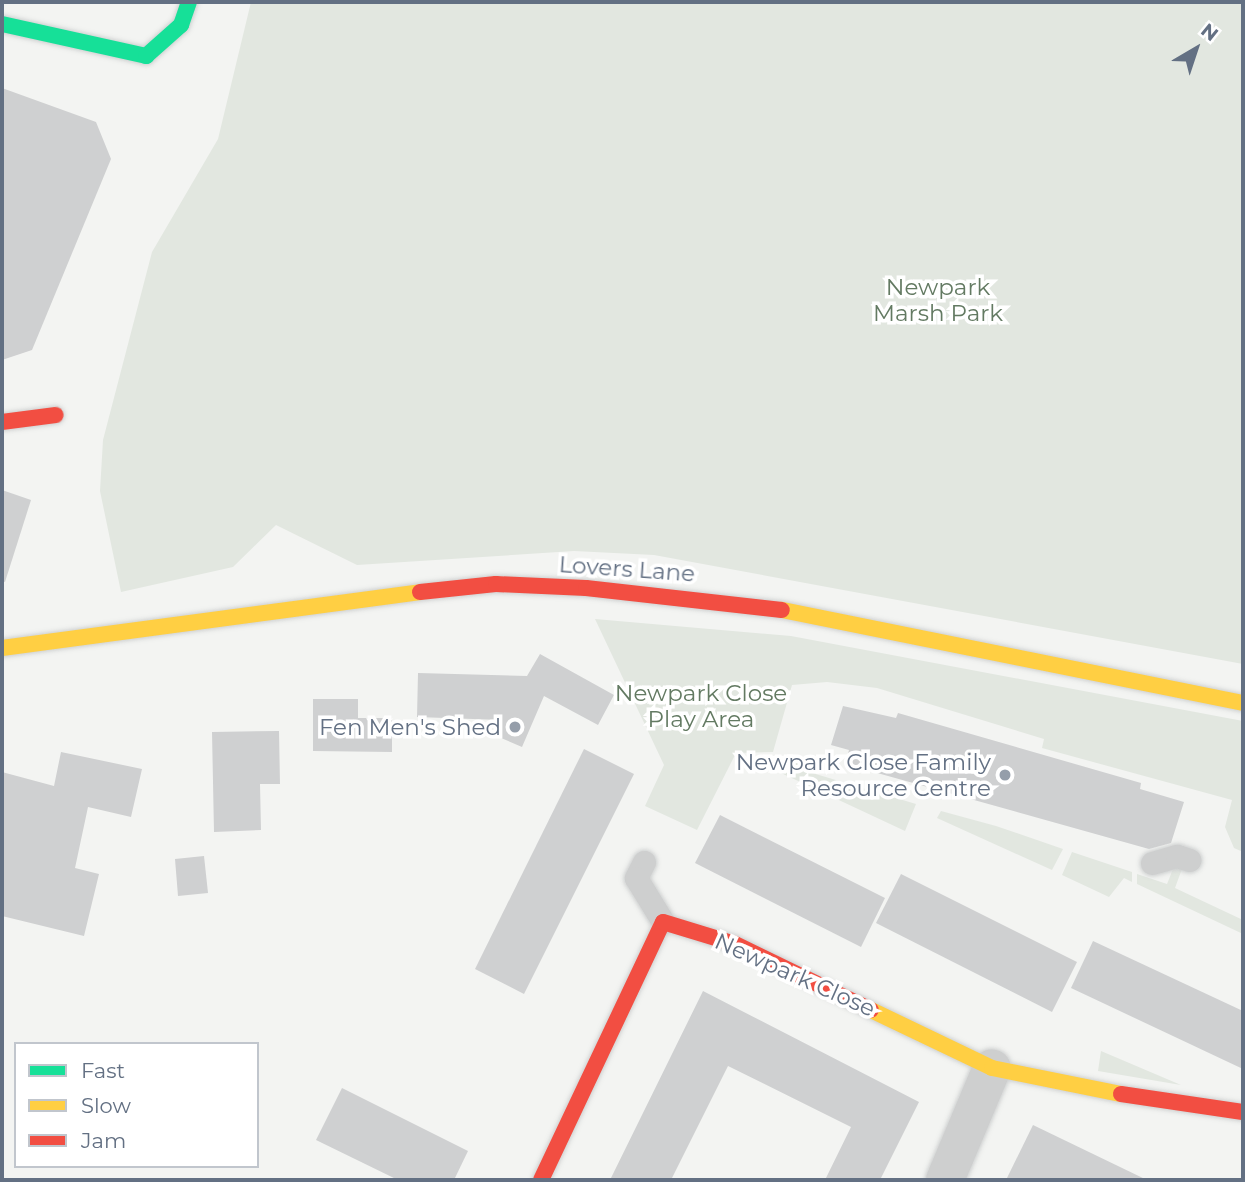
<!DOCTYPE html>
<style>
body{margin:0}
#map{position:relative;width:1245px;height:1182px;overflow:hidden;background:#f3f4f2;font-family:Montserrat,sans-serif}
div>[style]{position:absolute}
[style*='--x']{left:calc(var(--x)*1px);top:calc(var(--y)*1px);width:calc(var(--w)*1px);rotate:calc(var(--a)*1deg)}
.green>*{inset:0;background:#e2e7e0}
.building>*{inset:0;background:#cfd0d1}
.roads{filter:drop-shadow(0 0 2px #cfd1d1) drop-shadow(0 0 2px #cfd1d1)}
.lane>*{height:23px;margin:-11.5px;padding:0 11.5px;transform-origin:11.5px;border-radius:11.5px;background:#cecfcf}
.street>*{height:38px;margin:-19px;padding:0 19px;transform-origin:19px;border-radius:19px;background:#cecfcf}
.fast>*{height:16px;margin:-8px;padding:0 8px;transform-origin:8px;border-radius:8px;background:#16e098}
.slow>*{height:16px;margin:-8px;padding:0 8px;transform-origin:8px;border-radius:8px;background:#ffcf43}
.jam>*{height:16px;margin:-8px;padding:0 8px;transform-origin:8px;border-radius:8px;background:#f24e42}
.dots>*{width:19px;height:19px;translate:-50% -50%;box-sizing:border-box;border:4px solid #fff;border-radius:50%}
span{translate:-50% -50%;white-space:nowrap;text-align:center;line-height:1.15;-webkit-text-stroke:7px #fff;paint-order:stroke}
.park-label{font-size:23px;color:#637a62}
.street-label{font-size:23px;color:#637083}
.poi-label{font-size:23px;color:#637083}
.right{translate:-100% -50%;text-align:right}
.frame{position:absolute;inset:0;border:4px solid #637083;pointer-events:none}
.legend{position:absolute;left:14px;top:1042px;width:245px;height:126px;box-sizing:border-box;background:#fff;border:2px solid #c1c6cd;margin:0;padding:9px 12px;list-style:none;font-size:21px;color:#637083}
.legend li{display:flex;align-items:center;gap:14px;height:35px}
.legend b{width:35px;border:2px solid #c1c6cd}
.north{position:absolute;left:1161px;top:14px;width:70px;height:70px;-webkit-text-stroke:5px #fff;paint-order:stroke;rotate:39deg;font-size:19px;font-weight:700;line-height:28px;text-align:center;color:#637083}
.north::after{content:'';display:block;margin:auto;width:24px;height:32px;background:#637083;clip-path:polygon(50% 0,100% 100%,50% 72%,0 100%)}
</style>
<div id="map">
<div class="green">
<i style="clip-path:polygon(251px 2px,1243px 2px,1243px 664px,654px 555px,574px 551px,357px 565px,276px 525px,233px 567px,121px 592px,100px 491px,103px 440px,152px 252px,218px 139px)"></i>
<i style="clip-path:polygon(595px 619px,791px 636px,1243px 721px,1243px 852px,1234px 848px,1225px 827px,1232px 800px,1042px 748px,1044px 739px,877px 688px,827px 682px,792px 685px,773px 752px,736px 753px,697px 830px,645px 806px,664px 765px)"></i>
<i style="clip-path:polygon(787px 755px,809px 772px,916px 804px,905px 831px,781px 773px)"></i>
<i style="clip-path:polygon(941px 811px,996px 826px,1063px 849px,1052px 870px,937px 818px)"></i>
<i style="clip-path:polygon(1072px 852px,1132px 872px,1132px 882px,1124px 878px,1109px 897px,1062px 875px)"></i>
<i style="clip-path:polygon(1175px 864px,1183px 866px,1175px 888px,1243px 920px,1243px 934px,1137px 884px,1137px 874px,1167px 884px)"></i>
<i style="clip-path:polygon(1101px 1051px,1181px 1085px,1098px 1071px)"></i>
</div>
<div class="building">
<i style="clip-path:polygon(2px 88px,96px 122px,111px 159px,32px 350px,2px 360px)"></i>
<i style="clip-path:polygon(2px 490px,31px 500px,5px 582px,2px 581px)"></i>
<i style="clip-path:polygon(540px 654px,614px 695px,598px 725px,544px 696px,522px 747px,494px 735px,501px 720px,417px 717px,418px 673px,527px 676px)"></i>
<i style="clip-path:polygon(313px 699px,358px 699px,358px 718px,392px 718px,392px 752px,313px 751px)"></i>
<i style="clip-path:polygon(843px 706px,896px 718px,898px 713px,1141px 783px,1140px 789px,1184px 802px,1171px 843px,1149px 849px,845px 764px,849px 750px,831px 745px)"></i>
<i style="clip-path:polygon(279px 731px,280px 784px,260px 784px,261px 830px,214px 832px,212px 732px)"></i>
<i style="clip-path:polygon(584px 749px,634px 774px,524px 994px,475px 969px)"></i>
<i style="clip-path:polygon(61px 752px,142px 769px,131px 817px,88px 807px,75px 868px,99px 874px,84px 936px,2px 916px,2px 772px,54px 786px)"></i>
<i style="clip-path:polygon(720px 815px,885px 898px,861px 947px,695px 863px)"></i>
<i style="clip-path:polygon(204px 856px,208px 893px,178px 896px,175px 859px)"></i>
<i style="clip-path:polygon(901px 874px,1077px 962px,1052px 1012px,876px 923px)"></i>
<i style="clip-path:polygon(1093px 941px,1243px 1011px,1243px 1069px,1071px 988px)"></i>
<i style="clip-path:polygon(703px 991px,919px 1102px,880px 1180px,825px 1180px,851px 1127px,728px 1066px,671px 1180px,610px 1180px)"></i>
<i style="clip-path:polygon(342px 1088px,468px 1151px,454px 1180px,398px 1180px,316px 1140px)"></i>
<i style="clip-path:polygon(1033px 1125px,1147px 1180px,1006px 1180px)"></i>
</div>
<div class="roads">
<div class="lane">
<i style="--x:644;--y:862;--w:18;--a:117"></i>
<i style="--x:636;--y:878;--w:52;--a:58.5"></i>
<i style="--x:1152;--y:863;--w:26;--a:-16"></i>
<i style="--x:1177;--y:856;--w:13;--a:18"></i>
</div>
<div class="street">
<i style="--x:945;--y:1180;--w:121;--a:-67.2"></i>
</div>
<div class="fast">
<i style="--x:2;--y:24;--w:148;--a:12.5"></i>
<i style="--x:146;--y:56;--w:47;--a:-41.5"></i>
<i style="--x:181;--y:25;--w:24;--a:-71"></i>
</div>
<div class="slow">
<i style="--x:782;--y:610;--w:470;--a:11.4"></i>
<i style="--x:2;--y:648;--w:422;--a:-7.6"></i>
<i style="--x:871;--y:1010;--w:134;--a:25.6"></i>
<i style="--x:992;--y:1068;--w:132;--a:11.4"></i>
</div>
<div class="jam">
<i style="--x:2;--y:422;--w:54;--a:-7.4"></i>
<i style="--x:420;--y:592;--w:76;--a:-6"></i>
<i style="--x:496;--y:584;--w:90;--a:2.5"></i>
<i style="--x:586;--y:588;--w:197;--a:6.4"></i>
<i style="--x:1121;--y:1094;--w:123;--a:8.4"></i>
<i style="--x:541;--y:1180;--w:285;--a:-64.7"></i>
<i style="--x:663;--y:922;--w:75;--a:17"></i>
<i style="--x:735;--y:944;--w:151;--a:25.9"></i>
</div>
</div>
<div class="dots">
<i style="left:515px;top:727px;background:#959eaa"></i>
<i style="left:1005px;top:775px;background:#959eaa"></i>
</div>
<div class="park-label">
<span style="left:938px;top:300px">Newpark<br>Marsh Park</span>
<span style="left:701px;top:706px">Newpark Close<br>Play Area</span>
</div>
<div class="street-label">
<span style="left:627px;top:569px;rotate:4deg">Lovers Lane</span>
<span style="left:795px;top:975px;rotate:24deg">Newpark Close</span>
</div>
<div class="poi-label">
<span class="right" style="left:501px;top:727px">Fen Men's Shed</span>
<span class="right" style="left:991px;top:775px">Newpark Close Family<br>Resource Centre</span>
</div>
<div class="frame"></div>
<ul class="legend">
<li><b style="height:9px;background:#16e098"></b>Fast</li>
<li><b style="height:9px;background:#ffcf43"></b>Slow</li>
<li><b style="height:9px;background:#f24e42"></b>Jam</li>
</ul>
<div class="north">N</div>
</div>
